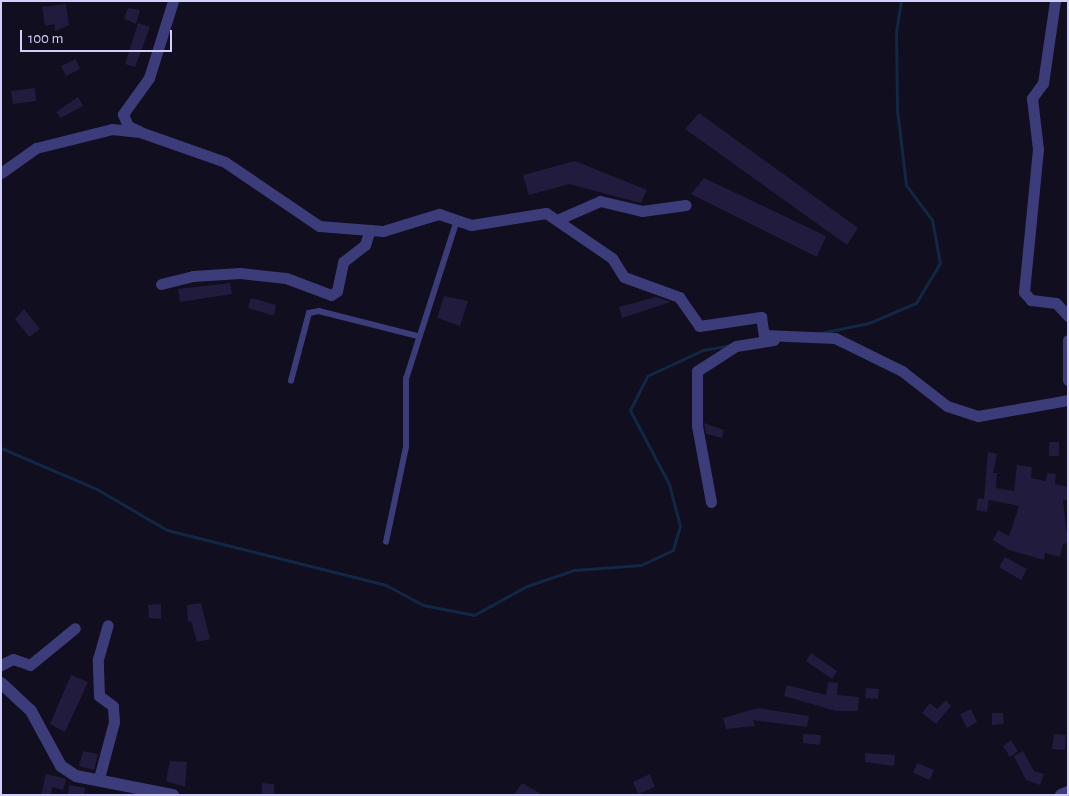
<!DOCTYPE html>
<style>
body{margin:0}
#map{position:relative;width:1069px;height:796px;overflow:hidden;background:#100e1f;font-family:"Alegreya Sans",sans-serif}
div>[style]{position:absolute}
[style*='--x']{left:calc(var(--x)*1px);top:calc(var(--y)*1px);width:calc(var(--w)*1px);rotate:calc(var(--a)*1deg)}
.stream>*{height:3px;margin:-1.5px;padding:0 1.5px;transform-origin:1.5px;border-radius:1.5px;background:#112744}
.building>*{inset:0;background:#211b3e}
.service>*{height:5.5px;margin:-2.75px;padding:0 2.75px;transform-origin:2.75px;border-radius:2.75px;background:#3c3c7a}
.minor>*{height:11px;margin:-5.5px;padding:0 5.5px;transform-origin:5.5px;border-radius:5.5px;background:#3c3c7a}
.tertiary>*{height:12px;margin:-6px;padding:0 6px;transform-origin:6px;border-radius:6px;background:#3c3c7a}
span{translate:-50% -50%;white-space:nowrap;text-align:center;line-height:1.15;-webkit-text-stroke:4px #100e1f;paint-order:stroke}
.frame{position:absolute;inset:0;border:2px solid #d2cffc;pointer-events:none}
.scale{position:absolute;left:20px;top:30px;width:152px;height:22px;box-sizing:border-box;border:2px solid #d2cffc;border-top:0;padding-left:6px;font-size:15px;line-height:18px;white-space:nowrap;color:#d2cffc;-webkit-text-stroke:4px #100e1f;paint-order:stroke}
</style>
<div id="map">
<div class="stream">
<i style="--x:820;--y:333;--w:50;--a:-11.5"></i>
<i style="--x:869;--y:323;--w:51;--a:-23.1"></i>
<i style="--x:916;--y:303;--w:47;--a:-59"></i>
<i style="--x:940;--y:263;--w:44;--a:-100.5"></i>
<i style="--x:932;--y:220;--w:44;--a:-126.6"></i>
<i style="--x:906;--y:185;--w:77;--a:-96.8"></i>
<i style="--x:897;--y:109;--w:77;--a:-90.7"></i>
<i style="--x:896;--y:32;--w:31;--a:-81"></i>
<i style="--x:1;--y:448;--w:102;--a:23.1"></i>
<i style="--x:95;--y:488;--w:83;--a:30.3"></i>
<i style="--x:167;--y:530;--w:226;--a:14.1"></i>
<i style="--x:386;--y:585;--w:42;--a:28.4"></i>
<i style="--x:423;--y:605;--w:52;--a:11.1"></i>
<i style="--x:474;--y:615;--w:60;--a:-28.7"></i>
<i style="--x:527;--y:586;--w:50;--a:-18.8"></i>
<i style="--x:574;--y:570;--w:67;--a:-4.3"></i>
<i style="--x:641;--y:565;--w:35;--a:-25"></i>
<i style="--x:673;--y:550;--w:25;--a:-74"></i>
<i style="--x:680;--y:526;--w:43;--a:-104.7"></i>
<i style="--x:669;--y:484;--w:84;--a:-117.8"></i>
<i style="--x:630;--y:410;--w:38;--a:-63"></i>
<i style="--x:647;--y:376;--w:62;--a:-24.9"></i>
<i style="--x:703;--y:350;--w:27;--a:-10"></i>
</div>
<div class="building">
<i style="clip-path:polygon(66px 4px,69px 25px,55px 31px,54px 24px,45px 26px,42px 7px)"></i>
<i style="clip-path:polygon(128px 8px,140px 10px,136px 24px,124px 19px)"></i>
<i style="clip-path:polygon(138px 23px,150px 27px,135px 67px,125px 64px)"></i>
<i style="clip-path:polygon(76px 59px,80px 69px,66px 76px,61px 66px)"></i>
<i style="clip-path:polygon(35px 88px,36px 101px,13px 104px,11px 91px)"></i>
<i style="clip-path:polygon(78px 97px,83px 106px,61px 118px,56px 112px)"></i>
<i style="clip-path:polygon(699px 113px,858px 228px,847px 245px,685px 129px)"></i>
<i style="clip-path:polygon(575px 161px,647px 190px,641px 203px,569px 184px,529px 195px,523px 175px)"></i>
<i style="clip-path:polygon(704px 178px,826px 236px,817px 257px,691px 194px)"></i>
<i style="clip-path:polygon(230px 283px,232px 294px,180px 302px,178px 289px)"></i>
<i style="clip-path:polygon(444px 296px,468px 301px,460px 326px,437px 318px)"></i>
<i style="clip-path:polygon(656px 297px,671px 302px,622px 318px,619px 307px)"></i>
<i style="clip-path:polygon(251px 298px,276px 305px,274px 316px,248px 308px)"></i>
<i style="clip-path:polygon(24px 309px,40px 329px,29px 337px,15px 319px)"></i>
<i style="clip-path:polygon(704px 423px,724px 430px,722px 438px,706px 434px)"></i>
<i style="clip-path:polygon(1049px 442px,1059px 442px,1059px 456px,1049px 456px)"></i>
<i style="clip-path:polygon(988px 452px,997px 454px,993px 473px,997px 473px,996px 488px,1014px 491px,1017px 465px,1032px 467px,1031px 478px,1046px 481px,1047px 473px,1056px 474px,1055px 484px,1068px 487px,1068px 501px,1063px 500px,1068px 543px,1063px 544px,1060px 557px,1045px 553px,1044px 560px,1009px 550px,993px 540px,998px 530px,1009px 536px,1019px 506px,989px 500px,987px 512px,976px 510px,978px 498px,984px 499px)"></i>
<i style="clip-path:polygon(1005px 557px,1027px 569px,1021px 580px,999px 567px)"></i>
<i style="clip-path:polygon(201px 603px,210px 639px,197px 642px,191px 621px,188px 622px,187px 605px)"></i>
<i style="clip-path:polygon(161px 604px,161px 619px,149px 618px,148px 605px)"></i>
<i style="clip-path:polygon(811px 653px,837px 671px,832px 679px,806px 661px)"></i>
<i style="clip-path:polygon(71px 675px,88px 682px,65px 732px,50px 724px)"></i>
<i style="clip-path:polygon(828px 682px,838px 683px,837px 695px,859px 697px,858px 711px,836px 711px,784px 696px,787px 685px,826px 695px)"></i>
<i style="clip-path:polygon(866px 688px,879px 689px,878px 699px,865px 698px)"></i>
<i style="clip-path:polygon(946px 700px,951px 706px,936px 724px,922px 713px,930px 703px,937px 709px)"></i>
<i style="clip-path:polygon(758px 708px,809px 716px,807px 727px,753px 720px,755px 726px,726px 729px,723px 718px)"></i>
<i style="clip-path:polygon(971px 709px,977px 722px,967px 728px,960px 714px)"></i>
<i style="clip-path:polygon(992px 713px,1003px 713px,1004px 724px,992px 725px)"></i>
<i style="clip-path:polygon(803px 734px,821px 735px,820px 745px,803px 743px)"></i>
<i style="clip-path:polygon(1054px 734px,1066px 735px,1065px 750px,1052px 749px)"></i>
<i style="clip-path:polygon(1011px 740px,1018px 751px,1010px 757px,1003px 746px)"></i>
<i style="clip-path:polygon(83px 751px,98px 754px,94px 770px,79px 766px)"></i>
<i style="clip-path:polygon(1023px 751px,1034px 771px,1044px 774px,1040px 785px,1026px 780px,1014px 756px)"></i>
<i style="clip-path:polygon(865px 753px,895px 755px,894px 766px,865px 762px)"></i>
<i style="clip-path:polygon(170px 761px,187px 762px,185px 787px,166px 781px)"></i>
<i style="clip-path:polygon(917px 763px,934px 770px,930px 780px,913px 773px)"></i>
<i style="clip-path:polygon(46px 774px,66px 779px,63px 790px,52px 787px,51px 795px,41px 795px)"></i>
<i style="clip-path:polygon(650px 774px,655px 787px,638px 794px,633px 782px)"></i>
<i style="clip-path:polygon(262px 783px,274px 784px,274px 795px,262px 795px)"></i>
<i style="clip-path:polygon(522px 783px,543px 795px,514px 795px)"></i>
<i style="clip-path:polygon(69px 785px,85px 788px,84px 795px,68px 795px)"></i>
</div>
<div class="service">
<i style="--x:291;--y:381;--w:70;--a:-75.2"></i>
<i style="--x:309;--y:313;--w:10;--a:-11"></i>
<i style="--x:319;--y:311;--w:102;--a:14.2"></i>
<i style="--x:386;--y:542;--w:97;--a:-78.1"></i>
<i style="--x:406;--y:447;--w:68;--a:-90"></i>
<i style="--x:406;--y:379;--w:167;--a:-72.2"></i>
</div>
<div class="minor">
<i style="--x:1055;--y:1;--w:83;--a:98.3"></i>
<i style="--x:1043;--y:83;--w:19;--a:126"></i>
<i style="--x:1032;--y:98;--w:51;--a:83.3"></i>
<i style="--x:1038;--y:149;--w:144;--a:95.6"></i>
<i style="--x:1024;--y:292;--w:11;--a:49"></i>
<i style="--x:1031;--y:300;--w:25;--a:7"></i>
<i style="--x:1056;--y:303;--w:18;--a:47"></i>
<i style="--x:139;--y:131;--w:12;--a:-156"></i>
<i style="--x:128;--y:126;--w:13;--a:-113"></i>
<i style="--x:123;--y:114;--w:44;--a:-54.2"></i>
<i style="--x:149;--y:78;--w:81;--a:-72.7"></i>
<i style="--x:1;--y:173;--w:43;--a:-35.5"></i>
<i style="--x:36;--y:148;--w:78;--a:-14"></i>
<i style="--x:112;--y:129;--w:28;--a:6"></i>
<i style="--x:140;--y:132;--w:90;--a:19.4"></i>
<i style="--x:225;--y:162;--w:114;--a:34.2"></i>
<i style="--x:319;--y:226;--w:64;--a:4.5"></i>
<i style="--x:383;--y:231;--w:59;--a:-16.9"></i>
<i style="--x:439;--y:214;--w:34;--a:19"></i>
<i style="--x:471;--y:225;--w:76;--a:-9.1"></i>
<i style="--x:546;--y:213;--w:80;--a:34.3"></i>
<i style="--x:612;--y:258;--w:22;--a:58"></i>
<i style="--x:624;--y:277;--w:59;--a:20"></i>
<i style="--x:679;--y:297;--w:35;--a:55"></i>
<i style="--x:699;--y:326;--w:63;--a:-8.3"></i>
<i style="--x:761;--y:317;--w:18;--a:81"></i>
<i style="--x:764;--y:335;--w:71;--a:2.4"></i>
<i style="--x:835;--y:338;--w:75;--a:26.2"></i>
<i style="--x:902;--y:371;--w:57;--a:37.9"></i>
<i style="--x:947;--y:406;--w:33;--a:18"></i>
<i style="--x:978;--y:416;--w:91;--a:-10.1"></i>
<i style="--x:559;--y:219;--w:45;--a:-23.7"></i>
<i style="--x:600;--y:201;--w:43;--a:13.4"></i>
<i style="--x:642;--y:211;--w:44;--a:-7.8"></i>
<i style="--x:161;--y:284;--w:33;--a:-14"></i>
<i style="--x:193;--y:276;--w:47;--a:-3.7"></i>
<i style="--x:240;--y:273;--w:46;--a:6.2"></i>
<i style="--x:286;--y:278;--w:48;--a:20.7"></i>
<i style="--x:331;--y:295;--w:7;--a:-34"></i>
<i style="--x:337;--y:291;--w:30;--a:-78"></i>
<i style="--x:343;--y:262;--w:28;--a:-38"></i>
<i style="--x:365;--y:245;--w:16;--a:-72"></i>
<i style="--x:1068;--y:340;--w:40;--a:90"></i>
<i style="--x:711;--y:502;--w:77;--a:-100.4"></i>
<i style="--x:697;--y:426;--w:55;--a:-90"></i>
<i style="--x:697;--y:371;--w:46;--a:-32.7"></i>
<i style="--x:736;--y:346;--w:38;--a:-9"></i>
<i style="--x:1;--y:665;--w:13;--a:-27"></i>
<i style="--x:13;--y:659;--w:18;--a:19"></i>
<i style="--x:30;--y:665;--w:58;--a:-39.4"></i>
<i style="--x:99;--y:778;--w:58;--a:-75"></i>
<i style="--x:114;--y:722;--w:16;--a:-94"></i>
<i style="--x:113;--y:706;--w:17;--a:-144"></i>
<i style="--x:99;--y:696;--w:37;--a:-92"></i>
<i style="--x:98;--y:659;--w:35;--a:-74"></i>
</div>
<div class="tertiary">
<i style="--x:1;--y:683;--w:41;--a:43"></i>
<i style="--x:31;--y:711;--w:63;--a:61.4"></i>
<i style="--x:61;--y:766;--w:18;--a:34"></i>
<i style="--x:76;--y:776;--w:99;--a:11.1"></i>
<i style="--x:1061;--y:795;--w:8;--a:-23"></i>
</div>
<div class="frame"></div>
<div class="scale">100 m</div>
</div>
